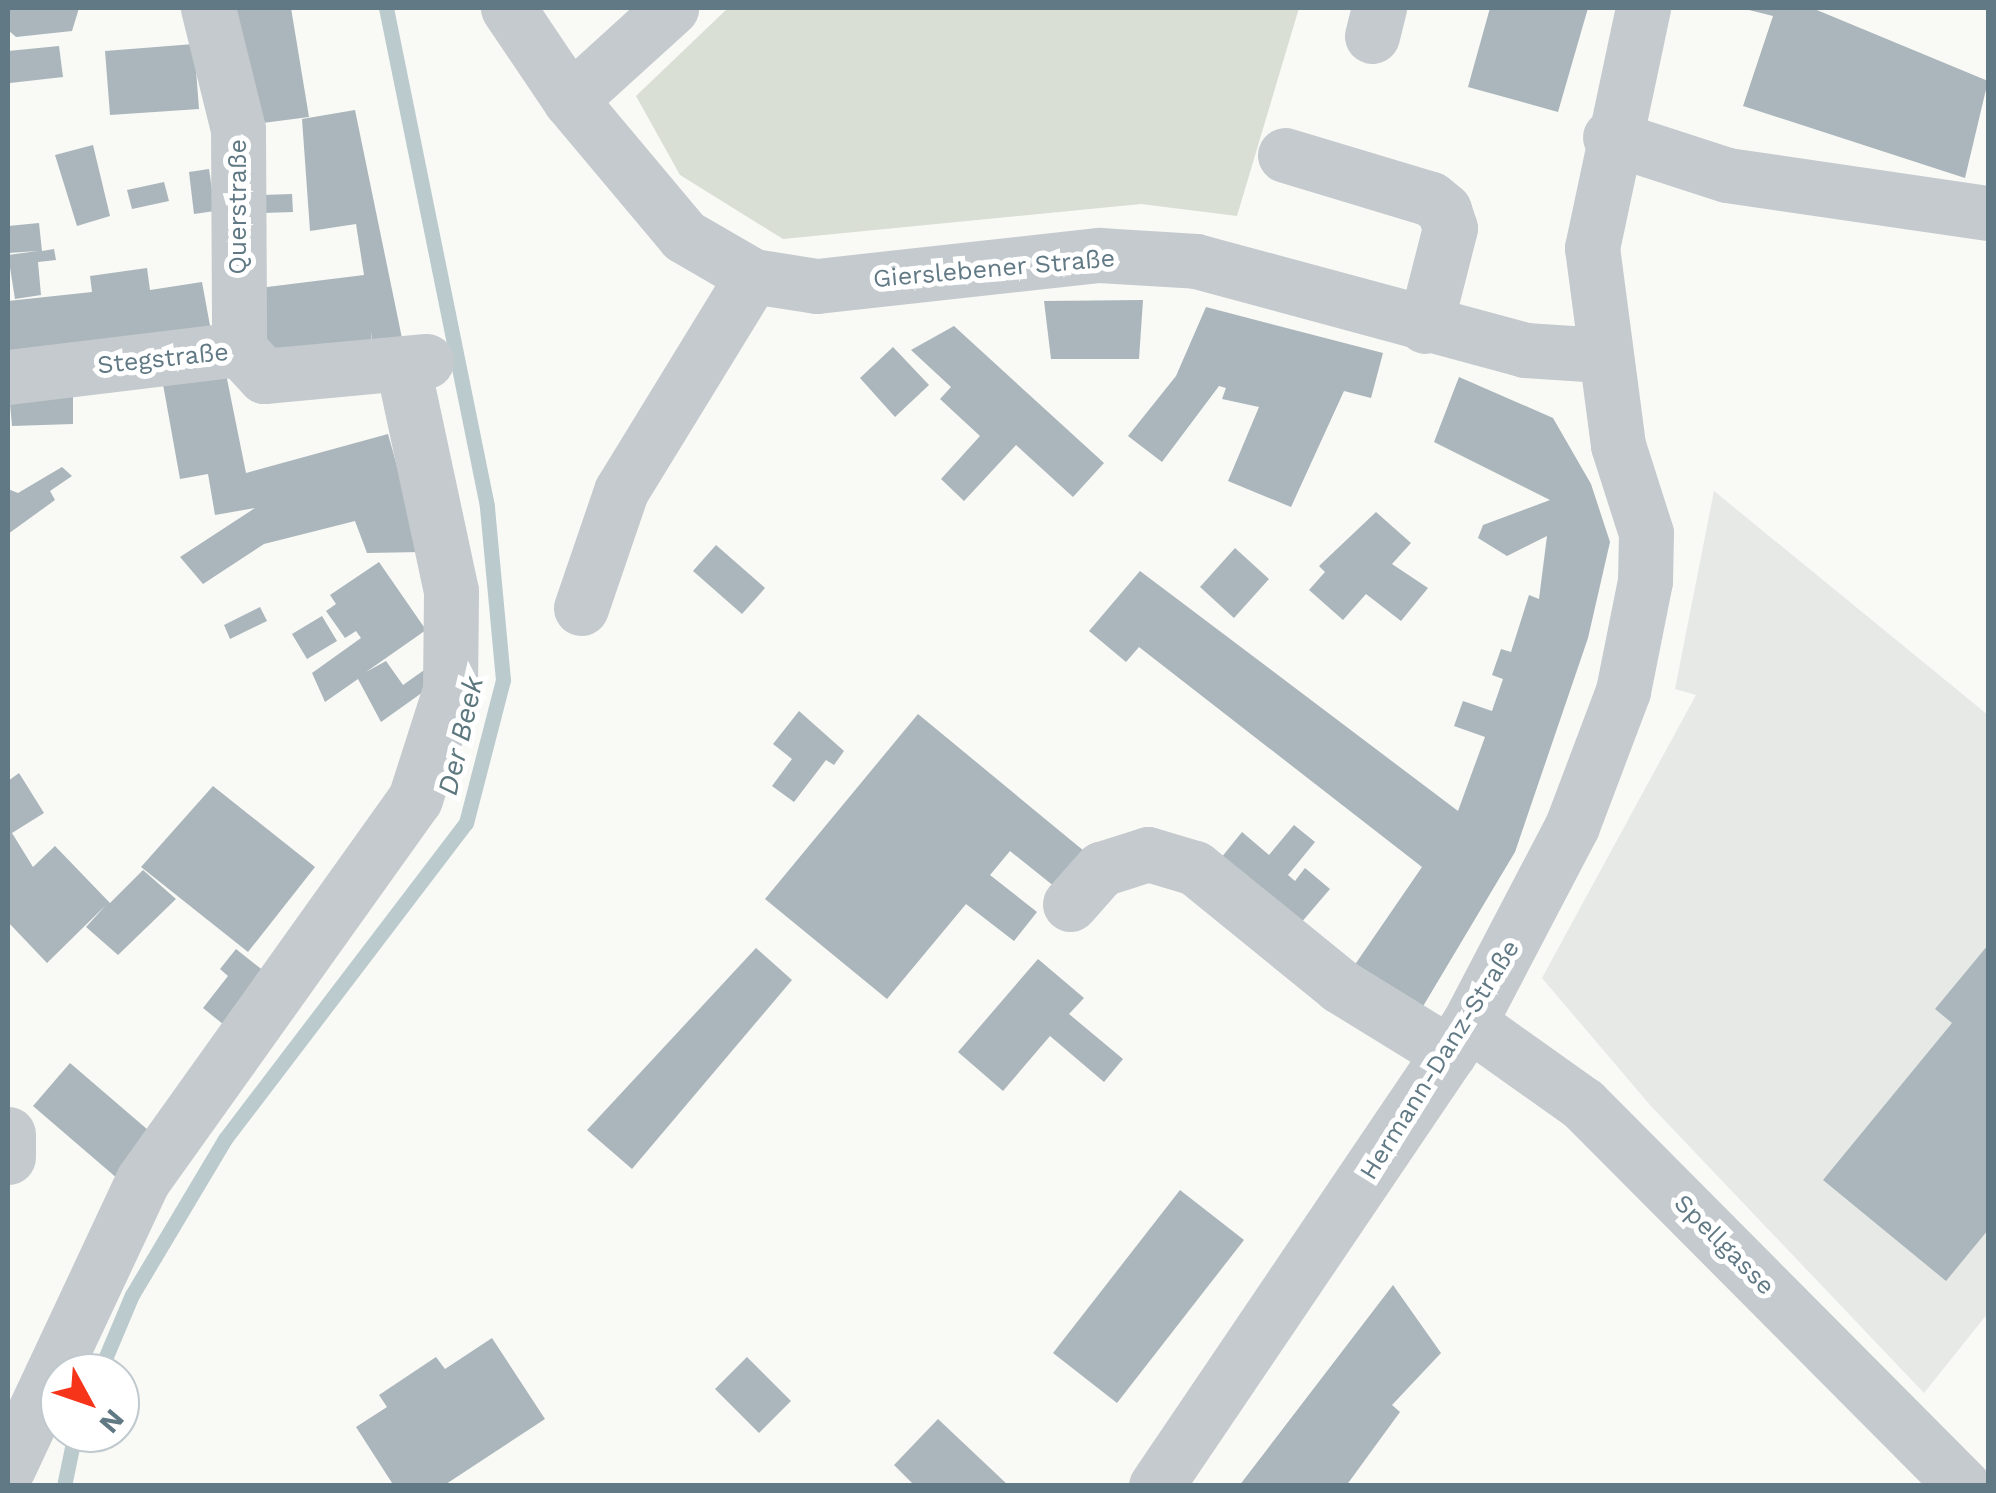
<!DOCTYPE html>
<meta charset="utf-8">
<style>
body{margin:0}
#map{position:relative;width:1996px;height:1493px;overflow:hidden;background:#f9f9f6;font-family:"Work Sans",sans-serif}
div>[style]{position:absolute}
[style*='--x']{left:calc(var(--x)*1px);top:calc(var(--y)*1px);width:calc(var(--w)*1px);rotate:calc(var(--a)*1deg)}
.built>*{inset:0;background:#e7e9e7}
.green>*{inset:0;background:#d9dfd4}
.stream>*{height:15px;margin:-7.5px;padding:0 7.5px;transform-origin:7.5px;border-radius:7.5px;background:#bacacd}
.building>*{inset:0;background:#aab6bb}
.minor>*{height:55px;margin:-27.5px;padding:0 27.5px;transform-origin:27.5px;border-radius:27.5px;background:#c4cacd}
span{translate:-50% -50%;white-space:nowrap;text-align:center;line-height:1.15;-webkit-text-stroke:10px #fff;paint-order:stroke}
.street-label{font-size:25px;color:#617984}
.water-label{font-size:28px;color:#5c787e;font-style:italic}
.frame{position:absolute;inset:0;border:10px solid #617984;pointer-events:none}
.north{position:absolute;left:40px;top:1353px;width:100px;height:100px;box-sizing:border-box;background:#fff;border:2px solid #c0c9ce;border-radius:50%;rotate:130deg;font-size:28px;font-weight:700;line-height:40px;text-align:center;color:#617984}
.north::after{content:'';display:block;margin:auto;width:35px;height:45px;background:#f5341a;clip-path:polygon(50% 0,100% 100%,50% 72%,0 100%)}
</style>
<div id="map">
<div class="built">
<i style="clip-path:polygon(1714px 491px,1988px 715px,1988px 1313px,1924px 1393px,1650px 1105px,1542px 978px,1696px 695px,1675px 689px)"></i>
</div>
<div class="green">
<i style="clip-path:polygon(728px 8px,1299px 8px,1237px 216px,1141px 204px,783px 239px,680px 175px,636px 96px)"></i>
</div>
<div class="stream">
<i style="--x:99;--y:1373;--w:85;--a:-67.1"></i>
<i style="--x:132;--y:1295;--w:182;--a:-59.2"></i>
<i style="--x:225;--y:1139;--w:397;--a:-52.7"></i>
<i style="--x:466;--y:823;--w:148;--a:-75.5"></i>
<i style="--x:503;--y:680;--w:175;--a:-95.3"></i>
<i style="--x:487;--y:506;--w:508;--a:-101.46"></i>
<i style="--x:64;--y:1486;--w:54;--a:-78.3"></i>
</div>
<div class="building">
<i style="clip-path:polygon(8px 8px,79px 8px,72px 31px,16px 37px,8px 30px)"></i>
<i style="clip-path:polygon(235px 8px,291px 8px,309px 117px,255px 124px)"></i>
<i style="clip-path:polygon(1490px 8px,1588px 8px,1558px 112px,1468px 87px)"></i>
<i style="clip-path:polygon(1741px 8px,1812px 8px,1988px 81px,1965px 178px,1743px 106px,1773px 16px)"></i>
<i style="clip-path:polygon(194px 44px,199px 109px,110px 115px,105px 51px)"></i>
<i style="clip-path:polygon(59px 46px,63px 77px,10px 83px,8px 51px)"></i>
<i style="clip-path:polygon(355px 110px,403px 343px,372px 346px,371px 331px,371px 347px,266px 348px,259px 288px,364px 275px,356px 224px,310px 231px,302px 119px)"></i>
<i style="clip-path:polygon(93px 145px,110px 216px,77px 226px,55px 155px)"></i>
<i style="clip-path:polygon(209px 169px,215px 211px,194px 214px,189px 172px)"></i>
<i style="clip-path:polygon(164px 182px,169px 201px,132px 209px,127px 190px)"></i>
<i style="clip-path:polygon(292px 194px,293px 212px,263px 213px,262px 195px)"></i>
<i style="clip-path:polygon(39px 223px,42px 251px,54px 249px,56px 260px,38px 262px,41px 295px,15px 299px,8px 255px,38px 251px,8px 253px,8px 226px)"></i>
<i style="clip-path:polygon(147px 268px,150px 290px,202px 282px,211px 331px,8px 360px,8px 301px,92px 292px,90px 276px)"></i>
<i style="clip-path:polygon(1143px 300px,1139px 359px,1051px 359px,1044px 301px)"></i>
<i style="clip-path:polygon(1206px 307px,1383px 353px,1371px 398px,1344px 391px,1291px 507px,1228px 481px,1259px 407px,1222px 399px,1226px 388px,1219px 386px,1162px 462px,1128px 436px,1176px 376px)"></i>
<i style="clip-path:polygon(954px 326px,1104px 463px,1073px 497px,1016px 445px,964px 501px,941px 479px,980px 436px,940px 399px,951px 387px,911px 350px)"></i>
<i style="clip-path:polygon(893px 347px,929px 385px,895px 417px,860px 378px)"></i>
<i style="clip-path:polygon(225px 369px,246px 473px,388px 434px,421px 552px,367px 553px,355px 521px,264px 544px,203px 584px,180px 557px,255px 508px,215px 515px,208px 474px,180px 479px,161px 373px)"></i>
<i style="clip-path:polygon(1459px 377px,1553px 418px,1591px 484px,1610px 542px,1588px 638px,1515px 852px,1422px 1008px,1354px 966px,1422px 867px,1139px 647px,1126px 662px,1089px 631px,1140px 571px,1458px 811px,1485px 737px,1454px 726px,1463px 701px,1492px 711px,1503px 679px,1492px 675px,1501px 649px,1511px 652px,1529px 595px,1539px 599px,1547px 536px,1507px 556px,1478px 538px,1483px 525px,1550px 500px,1434px 442px)"></i>
<i style="clip-path:polygon(73px 383px,73px 424px,12px 426px,9px 392px)"></i>
<i style="clip-path:polygon(62px 467px,72px 476px,50px 491px,55px 500px,8px 534px,8px 489px,18px 493px)"></i>
<i style="clip-path:polygon(1376px 512px,1411px 543px,1392px 564px,1428px 588px,1401px 621px,1366px 594px,1343px 620px,1309px 590px,1325px 572px,1319px 566px)"></i>
<i style="clip-path:polygon(716px 545px,765px 588px,742px 614px,693px 571px)"></i>
<i style="clip-path:polygon(1235px 548px,1269px 579px,1234px 618px,1200px 587px)"></i>
<i style="clip-path:polygon(379px 562px,426px 630px,366px 672px,386px 661px,403px 685px,427px 668px,437px 682px,381px 722px,358px 679px,325px 702px,312px 673px,361px 638px,356px 631px,345px 638px,326px 611px,336px 604px,330px 595px)"></i>
<i style="clip-path:polygon(260px 607px,267px 621px,230px 639px,224px 625px)"></i>
<i style="clip-path:polygon(322px 616px,337px 641px,307px 659px,292px 634px)"></i>
<i style="clip-path:polygon(799px 711px,844px 751px,834px 765px,826px 760px,794px 802px,772px 786px,792px 759px,773px 744px)"></i>
<i style="clip-path:polygon(918px 714px,1084px 851px,1055px 887px,1010px 851px,990px 875px,1037px 912px,1014px 941px,966px 904px,887px 999px,765px 899px)"></i>
<i style="clip-path:polygon(19px 773px,44px 813px,12px 833px,33px 867px,55px 846px,110px 903px,143px 870px,176px 899px,118px 955px,86px 927px,106px 905px,47px 963px,8px 922px,8px 781px)"></i>
<i style="clip-path:polygon(213px 786px,315px 867px,248px 952px,141px 867px)"></i>
<i style="clip-path:polygon(1294px 825px,1315px 842px,1288px 875px,1295px 881px,1305px 868px,1330px 889px,1300px 924px,1221px 858px,1242px 832px,1269px 855px)"></i>
<i style="clip-path:polygon(1988px 945px,1988px 1230px,1946px 1281px,1823px 1180px,1952px 1023px,1935px 1009px)"></i>
<i style="clip-path:polygon(756px 948px,792px 980px,632px 1169px,587px 1130px)"></i>
<i style="clip-path:polygon(236px 949px,270px 976px,229px 1029px,203px 1008px,228px 976px,220px 969px)"></i>
<i style="clip-path:polygon(1038px 959px,1084px 998px,1069px 1014px,1123px 1059px,1104px 1082px,1050px 1036px,1003px 1091px,958px 1052px)"></i>
<i style="clip-path:polygon(70px 1063px,155px 1136px,118px 1179px,33px 1106px)"></i>
<i style="clip-path:polygon(1180px 1190px,1244px 1240px,1117px 1403px,1053px 1353px)"></i>
<i style="clip-path:polygon(1393px 1285px,1441px 1353px,1392px 1405px,1400px 1412px,1346px 1486px,1239px 1486px)"></i>
<i style="clip-path:polygon(492px 1338px,545px 1419px,443px 1486px,394px 1486px,356px 1427px,387px 1407px,379px 1395px,436px 1357px,445px 1369px)"></i>
<i style="clip-path:polygon(747px 1357px,791px 1401px,759px 1433px,715px 1389px)"></i>
<i style="clip-path:polygon(938px 1419px,1009px 1486px,915px 1486px,894px 1465px)"></i>
</div>
<div class="minor">
<i style="--x:208;--y:8;--w:125;--a:76.1"></i>
<i style="--x:238;--y:129;--w:220;--a:89.7"></i>
<i style="--x:508;--y:8;--w:111;--a:56"></i>
<i style="--x:570;--y:100;--w:177;--a:50"></i>
<i style="--x:684;--y:236;--w:80;--a:30.1"></i>
<i style="--x:753;--y:276;--w:65;--a:8.9"></i>
<i style="--x:817;--y:286;--w:284;--a:-6.3"></i>
<i style="--x:1099;--y:255;--w:97;--a:3.5"></i>
<i style="--x:1196;--y:261;--w:341;--a:15.1"></i>
<i style="--x:1525;--y:350;--w:77;--a:3.7"></i>
<i style="--x:1372;--y:36;--w:29;--a:-76"></i>
<i style="--x:570;--y:100;--w:137;--a:-42.3"></i>
<i style="--x:1610;--y:137;--w:123;--a:18"></i>
<i style="--x:1727;--y:175;--w:264;--a:8.3"></i>
<i style="--x:1285;--y:155;--w:152;--a:16.8"></i>
<i style="--x:1431;--y:199;--w:17;--a:40"></i>
<i style="--x:1444;--y:210;--w:19;--a:72"></i>
<i style="--x:1450;--y:228;--w:101;--a:104.3"></i>
<i style="--x:8;--y:377;--w:233;--a:-6.9"></i>
<i style="--x:239;--y:349;--w:37;--a:47"></i>
<i style="--x:264;--y:376;--w:163;--a:-5.3"></i>
<i style="--x:581;--y:608;--w:124;--a:-71.1"></i>
<i style="--x:621;--y:491;--w:252;--a:-58.5"></i>
<i style="--x:1070;--y:904;--w:47;--a:-48.5"></i>
<i style="--x:1101;--y:869;--w:49;--a:-17.7"></i>
<i style="--x:1148;--y:854;--w:49;--a:16.6"></i>
<i style="--x:1195;--y:868;--w:187;--a:39.1"></i>
<i style="--x:1340;--y:986;--w:128;--a:31.6"></i>
<i style="--x:1469;--y:1023;--w:140;--a:35.4"></i>
<i style="--x:1583;--y:1104;--w:539;--a:45.15"></i>
<i style="--x:8;--y:1134;--w:23;--a:90"></i>
<i style="--x:8;--y:1468;--w:318;--a:-64.9"></i>
<i style="--x:143;--y:1180;--w:468;--a:-54.5"></i>
<i style="--x:415;--y:799;--w:114;--a:-72.2"></i>
<i style="--x:450;--y:690;--w:99;--a:-89.4"></i>
<i style="--x:451;--y:591;--w:228;--a:-102.1"></i>
<i style="--x:1156;--y:1486;--w:559;--a:-55.94"></i>
<i style="--x:1469;--y:1023;--w:222;--a:-62.4"></i>
<i style="--x:1572;--y:826;--w:144;--a:-69.3"></i>
<i style="--x:1623;--y:691;--w:112;--a:-78.7"></i>
<i style="--x:1645;--y:581;--w:48;--a:-88.8"></i>
<i style="--x:1646;--y:533;--w:92;--a:-107.7"></i>
<i style="--x:1618;--y:445;--w:199;--a:-97.5"></i>
<i style="--x:1592;--y:248;--w:245;--a:-78"></i>
</div>
<div class="street-label">
<span style="left:238px;top:207px;rotate:-90deg">Querstraße</span>
<span style="left:994px;top:269px;rotate:-5deg">Gierslebener Straße</span>
<span style="left:163px;top:359px;rotate:-6deg">Stegstraße</span>
<span style="left:1440px;top:1060px;rotate:-58deg">Hermann-Danz-Straße</span>
<span style="left:1724px;top:1245px;rotate:45deg">Spellgasse</span>
</div>
<div class="water-label">
<span style="left:461px;top:736px;rotate:-77deg">Der Beek</span>
</div>
<div class="frame"></div>
<div class="north">N</div>
</div>
